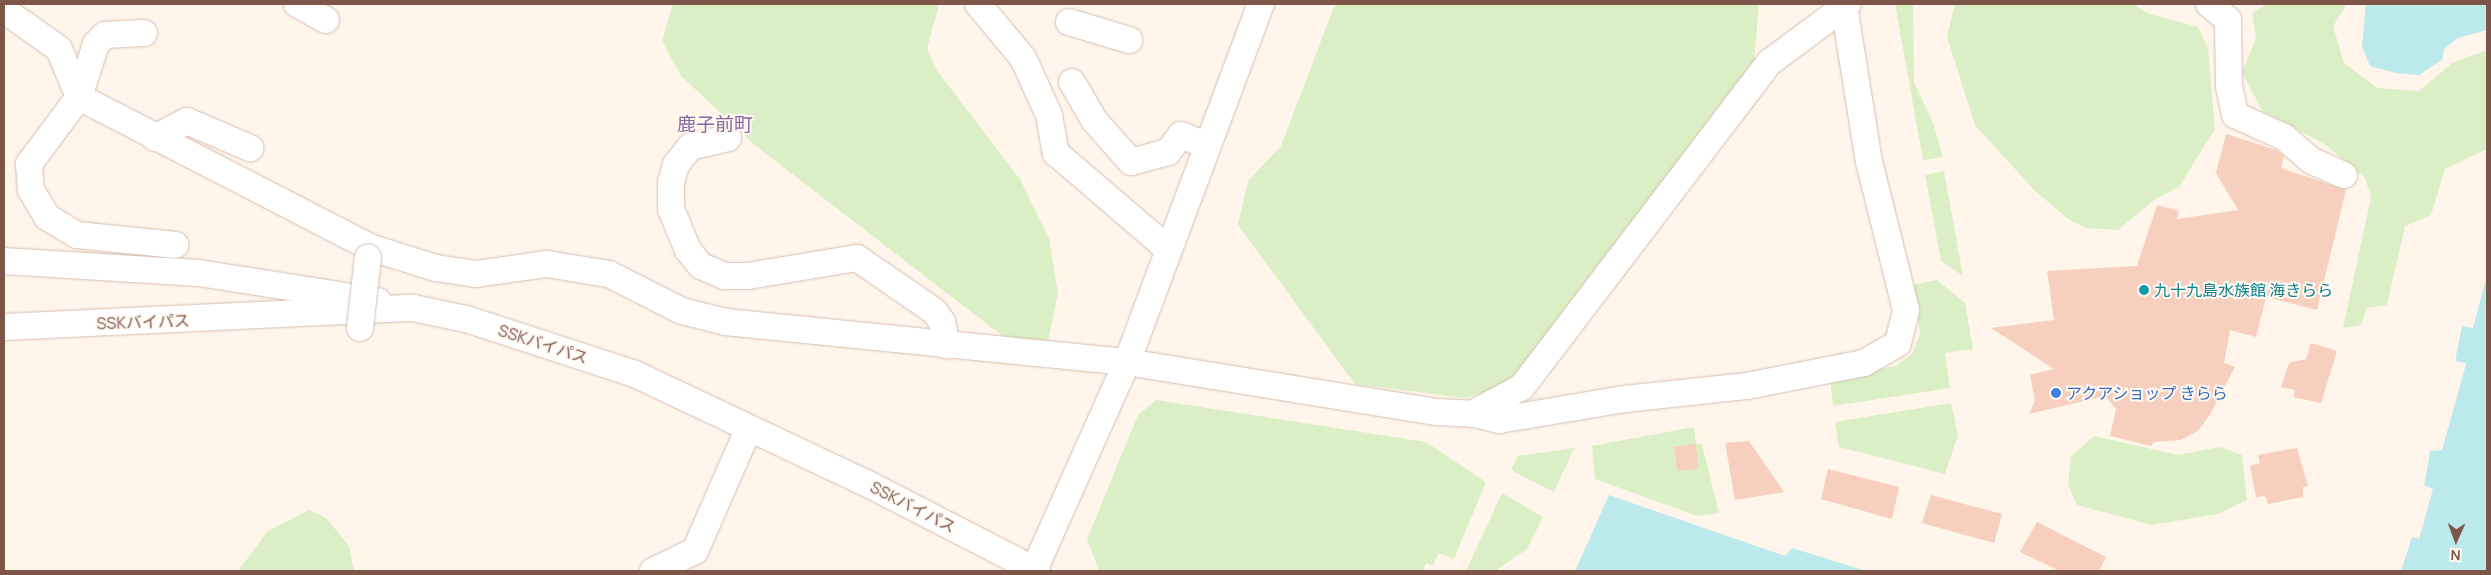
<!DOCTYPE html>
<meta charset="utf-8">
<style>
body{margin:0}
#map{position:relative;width:2491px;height:575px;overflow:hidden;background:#fff5ea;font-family:Manrope,"Noto Sans JP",sans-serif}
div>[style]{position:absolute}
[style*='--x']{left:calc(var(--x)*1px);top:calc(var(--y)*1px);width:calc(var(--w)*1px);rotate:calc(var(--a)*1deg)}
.green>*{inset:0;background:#daefc5}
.water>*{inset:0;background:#bbe9ec}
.pier>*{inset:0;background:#fff5ea}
.building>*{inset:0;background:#f7cfbe}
.roads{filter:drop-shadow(0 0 1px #d6bdb0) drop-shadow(0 0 1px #d6bdb0)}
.minor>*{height:26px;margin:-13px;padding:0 13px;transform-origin:13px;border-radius:13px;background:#fff}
.bridges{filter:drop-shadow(0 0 1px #d6bdb0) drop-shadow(0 0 1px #d6bdb0)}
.minor-bridge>*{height:26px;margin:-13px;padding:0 13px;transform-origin:13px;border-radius:13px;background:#fff}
.dots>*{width:14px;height:14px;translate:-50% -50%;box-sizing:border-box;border:2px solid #fff9f2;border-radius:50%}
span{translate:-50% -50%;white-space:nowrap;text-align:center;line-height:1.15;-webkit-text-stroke:4px #fff9f2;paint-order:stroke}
.culture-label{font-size:16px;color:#0d838f}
.left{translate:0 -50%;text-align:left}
.street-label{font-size:16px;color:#7e5649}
.shop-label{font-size:16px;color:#366cbe}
.quarter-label{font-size:19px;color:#8765a0}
.frame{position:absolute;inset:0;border:5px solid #7e5649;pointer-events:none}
.north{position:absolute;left:2431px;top:515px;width:50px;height:50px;-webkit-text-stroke:4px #fff9f2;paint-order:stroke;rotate:182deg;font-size:14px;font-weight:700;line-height:20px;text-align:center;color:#7e5649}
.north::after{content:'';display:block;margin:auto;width:18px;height:22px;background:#7e5649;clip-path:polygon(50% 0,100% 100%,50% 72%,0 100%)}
</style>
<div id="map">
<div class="green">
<i style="clip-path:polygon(673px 4px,939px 4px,927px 49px,938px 72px,1020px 179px,1049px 238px,1058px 293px,1048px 342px,1033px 353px,996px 331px,756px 146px,681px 76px,662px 41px)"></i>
<i style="clip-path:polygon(1335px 4px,1759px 4px,1754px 62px,1541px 350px,1499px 388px,1465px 398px,1355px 384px,1238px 225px,1248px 181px,1281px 146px)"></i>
<i style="clip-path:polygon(1895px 4px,1913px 4px,1914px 82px,1933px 123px,1943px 157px,1923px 160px)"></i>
<i style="clip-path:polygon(1955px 4px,2134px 4px,2147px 13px,2198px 27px,2208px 48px,2215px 129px,2179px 187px,2155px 199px,2118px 230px,2086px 228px,2068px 219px,2034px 190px,1975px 125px,1947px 37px)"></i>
<i style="clip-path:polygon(2267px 4px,2347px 4px,2333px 26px,2344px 63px,2377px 88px,2419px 91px,2452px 63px,2487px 50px,2487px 149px,2445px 169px,2431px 215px,2405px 226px,2387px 305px,2367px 308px,2361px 325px,2343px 328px,2371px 197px,2365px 178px,2326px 145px,2262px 111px,2242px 72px,2256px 38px,2252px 13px)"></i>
<i style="clip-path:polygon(1944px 171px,1963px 276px,1941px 261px,1925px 175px)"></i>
<i style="clip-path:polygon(1937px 280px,1965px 303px,1973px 349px,1945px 353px,1950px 388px,1833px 406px,1830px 379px,1896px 366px,1913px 353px,1920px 333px,1913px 285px)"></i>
<i style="clip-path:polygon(1156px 400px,1426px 442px,1486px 482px,1454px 559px,1438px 553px,1433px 566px,1426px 563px,1423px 571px,1099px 571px,1087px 539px,1138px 415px)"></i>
<i style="clip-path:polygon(1951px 403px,1958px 435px,1945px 474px,1839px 447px,1835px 422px)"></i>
<i style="clip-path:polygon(1694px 427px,1696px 444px,1702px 444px,1719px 513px,1697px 516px,1595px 479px,1592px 446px)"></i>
<i style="clip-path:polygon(2094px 436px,2178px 455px,2221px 447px,2242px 455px,2247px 500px,2218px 514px,2152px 525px,2077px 505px,2068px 484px,2071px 456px)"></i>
<i style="clip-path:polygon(1574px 448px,1554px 492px,1511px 470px,1518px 456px)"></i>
<i style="clip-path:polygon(1502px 493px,1543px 517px,1527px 549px,1495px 571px,1466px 571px)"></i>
<i style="clip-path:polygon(309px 510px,326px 518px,349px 546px,354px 571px,238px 571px,268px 531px)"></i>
</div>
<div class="water">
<i style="clip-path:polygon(2366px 4px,2487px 4px,2487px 30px,2458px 38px,2444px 49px,2443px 59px,2419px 75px,2396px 73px,2370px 66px,2362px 46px)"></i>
<i style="clip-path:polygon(2487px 275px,2487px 571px,2401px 571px,2412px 537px,2419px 539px,2433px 489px,2424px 485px,2430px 451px,2442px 449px,2466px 364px,2455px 361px,2462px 326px,2473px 328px)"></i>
<i style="clip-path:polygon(1609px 495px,1785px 556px,1792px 548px,1866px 571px,1575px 571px)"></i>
</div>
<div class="pier">
<i style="clip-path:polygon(2460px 326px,2455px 361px,2466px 363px,2442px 450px,2430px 451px,2424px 485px,2428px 450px,2440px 447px,2463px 365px,2452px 361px)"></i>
</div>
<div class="building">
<i style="clip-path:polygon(2226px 134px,2276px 150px,2284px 156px,2281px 168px,2346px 190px,2317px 310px,2266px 297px,2256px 337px,2230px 330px,2224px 363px,2235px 367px,2209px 416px,2198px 431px,2181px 440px,2154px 442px,2151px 446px,2110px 436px,2116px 409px,2105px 396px,2029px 414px,2035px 401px,2030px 375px,2054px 369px,1991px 328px,2054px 320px,2047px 271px,2137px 266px,2157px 205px,2179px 211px,2177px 219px,2238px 210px,2216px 173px)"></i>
<i style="clip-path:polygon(2311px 343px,2337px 351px,2321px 403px,2293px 397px,2295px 390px,2281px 387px,2289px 363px,2306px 359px)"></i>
<i style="clip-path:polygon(1749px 441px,1784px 492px,1735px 500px,1725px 443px)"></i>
<i style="clip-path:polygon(1696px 444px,1698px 469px,1677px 471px,1674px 447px)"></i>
<i style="clip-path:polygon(2297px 448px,2308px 486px,2303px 487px,2303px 497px,2268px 504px,2265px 496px,2256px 497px,2250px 466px,2260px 463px,2258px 455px)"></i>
<i style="clip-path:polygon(1828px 469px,1899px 487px,1892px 519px,1821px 499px)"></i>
<i style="clip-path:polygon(1931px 495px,2002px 514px,1994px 543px,1922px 523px)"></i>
<i style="clip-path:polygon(2037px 522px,2106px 557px,2099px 571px,2060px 571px,2020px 552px)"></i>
</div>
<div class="roads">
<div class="minor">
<i style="--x:297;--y:4;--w:33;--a:29"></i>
<i style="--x:978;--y:4;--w:70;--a:50.2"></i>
<i style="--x:1023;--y:58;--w:63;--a:65.5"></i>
<i style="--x:1049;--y:115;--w:39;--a:80"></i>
<i style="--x:1056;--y:153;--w:148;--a:40.6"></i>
<i style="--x:2209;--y:4;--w:25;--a:40"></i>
<i style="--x:2228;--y:20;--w:66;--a:89.1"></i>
<i style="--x:2229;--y:86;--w:30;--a:78"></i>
<i style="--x:2235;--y:115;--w:54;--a:24.2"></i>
<i style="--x:2284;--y:137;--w:37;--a:41"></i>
<i style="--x:2312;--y:161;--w:35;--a:24"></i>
<i style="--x:4;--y:10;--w:67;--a:35.3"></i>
<i style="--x:59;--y:49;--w:52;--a:67.4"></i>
<i style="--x:79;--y:97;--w:330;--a:27.3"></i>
<i style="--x:372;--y:248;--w:67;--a:17.4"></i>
<i style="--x:436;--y:268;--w:40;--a:8.5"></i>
<i style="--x:476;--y:274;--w:72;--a:-8"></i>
<i style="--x:547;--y:264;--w:63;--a:9.2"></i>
<i style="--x:609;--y:274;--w:82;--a:26.9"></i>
<i style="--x:682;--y:311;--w:45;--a:14"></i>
<i style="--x:726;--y:322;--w:403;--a:5.7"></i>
<i style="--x:1127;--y:362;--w:314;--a:9.2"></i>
<i style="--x:1437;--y:412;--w:35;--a:3"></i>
<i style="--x:1472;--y:414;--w:57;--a:-28.4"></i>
<i style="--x:1522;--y:387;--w:409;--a:-52.7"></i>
<i style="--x:1770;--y:62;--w:97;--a:-36.6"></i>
<i style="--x:1069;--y:22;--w:63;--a:16.7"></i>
<i style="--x:144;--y:33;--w:39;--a:177"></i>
<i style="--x:105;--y:35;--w:13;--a:135"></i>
<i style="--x:96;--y:44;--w:56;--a:107.8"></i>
<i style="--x:79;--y:97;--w:84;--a:126.7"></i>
<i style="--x:29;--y:164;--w:26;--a:86"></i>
<i style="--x:31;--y:190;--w:31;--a:59"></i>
<i style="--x:47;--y:217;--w:35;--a:31"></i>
<i style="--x:77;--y:235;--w:99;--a:5.8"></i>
<i style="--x:1072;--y:82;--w:44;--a:59.9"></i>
<i style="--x:1094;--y:120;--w:56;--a:48.6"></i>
<i style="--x:1131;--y:162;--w:38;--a:-15"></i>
<i style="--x:1168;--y:152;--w:21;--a:-53"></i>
<i style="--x:1181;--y:135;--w:27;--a:22"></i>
<i style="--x:155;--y:138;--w:36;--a:-28"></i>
<i style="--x:187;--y:121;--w:69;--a:23.2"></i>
<i style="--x:728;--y:138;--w:39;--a:167"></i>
<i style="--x:690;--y:147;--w:23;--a:128"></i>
<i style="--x:676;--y:165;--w:19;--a:106"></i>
<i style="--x:671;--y:183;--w:26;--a:90"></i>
<i style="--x:671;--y:209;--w:44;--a:67.5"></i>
<i style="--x:688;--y:250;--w:21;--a:51"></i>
<i style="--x:701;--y:266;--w:25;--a:23"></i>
<i style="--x:724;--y:276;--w:24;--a:0"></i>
<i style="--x:748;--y:276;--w:110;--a:-9.4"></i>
<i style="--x:857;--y:258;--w:93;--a:34.5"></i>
<i style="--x:934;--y:311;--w:14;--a:54"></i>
<i style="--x:942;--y:322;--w:24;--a:78"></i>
<i style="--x:4;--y:261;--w:195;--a:3.5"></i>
<i style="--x:199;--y:273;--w:181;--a:8.9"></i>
<i style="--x:4;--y:327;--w:409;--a:-2.7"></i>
<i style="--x:413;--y:308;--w:54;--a:11.7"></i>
<i style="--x:466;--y:319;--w:178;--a:18"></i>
<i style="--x:635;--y:374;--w:255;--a:25.3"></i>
<i style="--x:866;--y:483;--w:192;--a:27.2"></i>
<i style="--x:1475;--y:414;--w:25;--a:14"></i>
<i style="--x:1499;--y:420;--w:128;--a:-9.5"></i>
<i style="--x:1625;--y:399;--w:123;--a:-6.1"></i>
<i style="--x:1747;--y:386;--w:119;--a:-11.1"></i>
<i style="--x:1864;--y:363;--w:39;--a:-30"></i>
<i style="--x:1898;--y:343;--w:34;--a:-76"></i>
<i style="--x:1906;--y:310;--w:153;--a:-104"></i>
<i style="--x:1869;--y:162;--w:158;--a:-99.1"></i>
<i style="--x:1034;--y:570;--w:228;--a:-65.9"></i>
<i style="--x:1127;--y:362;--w:382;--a:-69.5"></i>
<i style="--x:653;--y:571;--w:47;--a:-25.5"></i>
<i style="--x:695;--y:551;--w:134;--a:-66.3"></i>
</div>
</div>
<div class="bridges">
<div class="minor-bridge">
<i style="--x:360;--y:328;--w:71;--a:-83.6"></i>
</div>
</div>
<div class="dots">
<i style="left:2144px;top:290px;background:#0f9aa8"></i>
<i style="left:2056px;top:393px;background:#3f7fe0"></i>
</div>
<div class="culture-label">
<span class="left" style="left:2154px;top:290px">九十九島水族館 海きらら</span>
</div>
<div class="street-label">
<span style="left:143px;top:322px;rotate:-2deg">SSKバイパス</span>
<span style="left:543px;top:344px;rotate:18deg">SSKバイパス</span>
<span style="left:913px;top:507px;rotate:27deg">SSKバイパス</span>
</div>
<div class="shop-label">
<span class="left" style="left:2066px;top:393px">アクアショップ きらら</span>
</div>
<div class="quarter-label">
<span style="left:715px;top:125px">鹿子前町</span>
</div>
<div class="frame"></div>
<div class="north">N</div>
</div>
